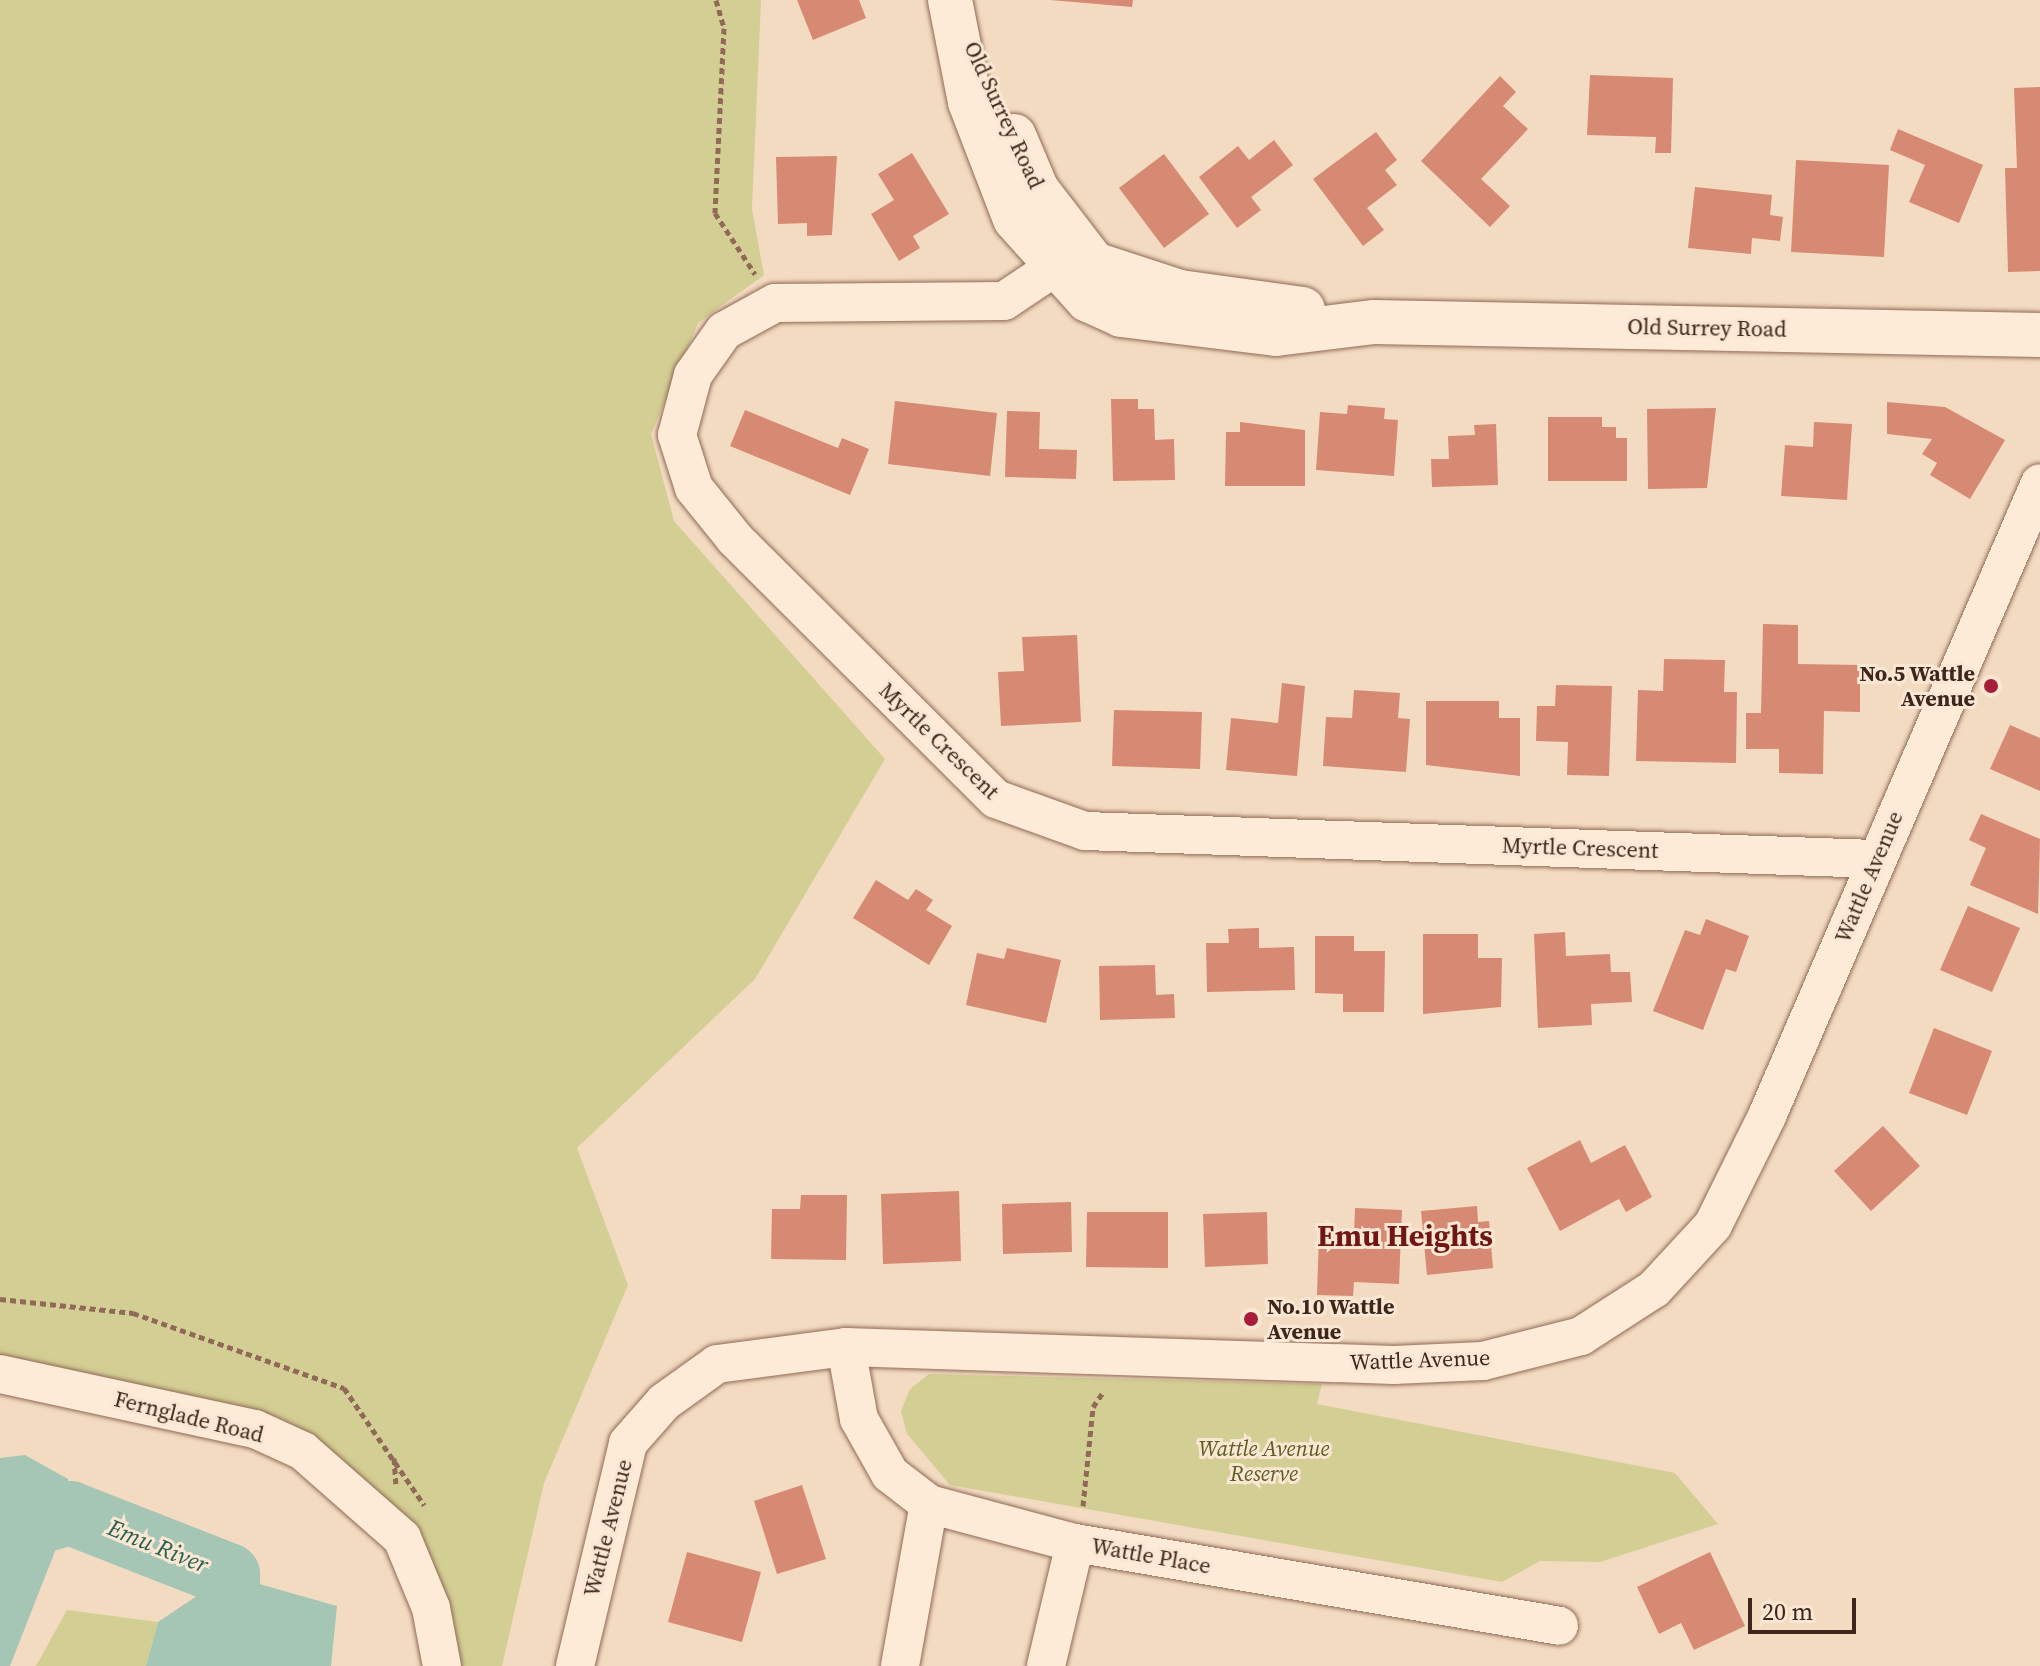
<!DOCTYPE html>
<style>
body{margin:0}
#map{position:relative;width:2040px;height:1666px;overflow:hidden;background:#f3dbc2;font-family:"Source Serif 4",serif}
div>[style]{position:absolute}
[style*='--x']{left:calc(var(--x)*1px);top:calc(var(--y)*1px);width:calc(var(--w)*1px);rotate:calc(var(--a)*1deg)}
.green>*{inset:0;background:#d3ce94}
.water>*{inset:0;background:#a5c6b5}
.river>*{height:64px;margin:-32px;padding:0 32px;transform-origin:32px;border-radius:32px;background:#a5c6b5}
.building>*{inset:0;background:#d68973}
.path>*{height:5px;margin-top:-2.5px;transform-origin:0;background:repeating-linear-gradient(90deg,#906a56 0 6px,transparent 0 10px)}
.roads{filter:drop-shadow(0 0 2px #906a56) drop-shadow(0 0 2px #906a56)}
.minor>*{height:38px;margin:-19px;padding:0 19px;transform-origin:19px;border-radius:19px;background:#fdead7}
.secondary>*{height:44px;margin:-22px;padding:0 22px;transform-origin:22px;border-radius:22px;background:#fdead7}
.dots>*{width:22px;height:22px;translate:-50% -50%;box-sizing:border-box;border:4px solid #fae7d3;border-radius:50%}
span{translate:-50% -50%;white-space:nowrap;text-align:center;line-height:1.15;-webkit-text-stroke:6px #fae7d3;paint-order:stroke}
.street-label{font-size:22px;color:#3e261c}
.poi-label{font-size:22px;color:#3e261c;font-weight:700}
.right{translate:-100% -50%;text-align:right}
.left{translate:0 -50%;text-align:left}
.park-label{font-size:22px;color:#5a5d20;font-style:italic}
.water-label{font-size:24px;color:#2a6052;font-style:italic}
.district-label{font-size:30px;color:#701716;font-weight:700}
.scale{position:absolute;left:1748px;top:1598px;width:108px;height:36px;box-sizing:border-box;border:4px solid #3e261c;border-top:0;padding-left:10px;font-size:24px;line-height:28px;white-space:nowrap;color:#3e261c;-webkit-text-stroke:6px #fae7d3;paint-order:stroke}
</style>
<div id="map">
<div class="green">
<i style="clip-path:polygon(0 0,761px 0,752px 209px,764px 275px,698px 323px,651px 434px,674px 521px,885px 759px,755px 979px,577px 1148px,628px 1285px,544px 1483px,502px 1666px,442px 1666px,402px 1538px,303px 1451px,0 1374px)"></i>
<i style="clip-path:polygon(929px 1374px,1322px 1384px,1317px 1404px,1675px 1473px,1718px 1524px,1600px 1562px,1540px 1561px,1502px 1582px,950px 1485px,907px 1434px,901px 1411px,910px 1389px)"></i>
<i style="clip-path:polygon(67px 1610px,158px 1622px,146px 1666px,36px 1666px)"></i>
</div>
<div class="water">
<i style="clip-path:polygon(25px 1455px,68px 1479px,70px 1513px,10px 1666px,0 1666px,0 1458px)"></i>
<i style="clip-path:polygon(228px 1575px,337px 1606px,331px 1666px,146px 1666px,158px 1622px)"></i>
</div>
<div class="river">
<i style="--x:0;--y:1533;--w:73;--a:-15.9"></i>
<i style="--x:70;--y:1513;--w:170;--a:21.4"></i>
<i style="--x:228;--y:1575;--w:91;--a:89.4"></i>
</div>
<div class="building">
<i style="clip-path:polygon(797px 0,859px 0,866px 18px,813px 40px)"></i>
<i style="clip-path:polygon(1050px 0,1133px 0,1132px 7px)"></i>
<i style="clip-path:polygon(1590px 75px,1673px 78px,1671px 153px,1655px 153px,1656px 137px,1587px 135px)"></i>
<i style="clip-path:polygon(1500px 76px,1516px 92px,1503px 106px,1528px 129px,1481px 179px,1510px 206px,1490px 227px,1421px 161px)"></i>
<i style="clip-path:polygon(2040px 87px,2040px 271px,2008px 272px,2005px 168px,2017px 168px,2014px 88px)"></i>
<i style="clip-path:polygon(1898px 129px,1983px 165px,1959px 223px,1909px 202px,1925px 165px,1890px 150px)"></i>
<i style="clip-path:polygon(1376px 132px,1397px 160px,1385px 170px,1397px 185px,1367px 208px,1384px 230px,1363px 246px,1313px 179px)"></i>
<i style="clip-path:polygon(1274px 140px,1293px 165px,1251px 197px,1261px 210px,1237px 228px,1199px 177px,1238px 146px,1249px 160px)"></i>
<i style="clip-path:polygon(912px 153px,949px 214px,913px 236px,920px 248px,899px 261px,871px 214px,894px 200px,878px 174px)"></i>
<i style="clip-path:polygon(1164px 154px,1209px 214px,1164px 248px,1119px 188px)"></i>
<i style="clip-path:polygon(837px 156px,832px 235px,807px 236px,807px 223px,778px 224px,776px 157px)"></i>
<i style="clip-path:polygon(1796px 160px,1889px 165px,1884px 257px,1791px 252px)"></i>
<i style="clip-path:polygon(1695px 187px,1772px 195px,1770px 215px,1783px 217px,1780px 241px,1752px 238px,1751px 254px,1688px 248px)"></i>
<i style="clip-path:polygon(1111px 399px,1138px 399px,1138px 409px,1154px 409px,1155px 440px,1174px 439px,1175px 480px,1113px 481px)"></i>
<i style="clip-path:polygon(895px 401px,997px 413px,990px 476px,888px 464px)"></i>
<i style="clip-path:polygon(1887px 402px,1945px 407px,2005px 440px,1970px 499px,1930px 475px,1937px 463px,1922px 454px,1932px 439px,1887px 434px)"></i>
<i style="clip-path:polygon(1348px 405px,1385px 408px,1384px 419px,1398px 420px,1394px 476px,1316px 470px,1320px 412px,1347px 414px)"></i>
<i style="clip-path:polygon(1716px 408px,1707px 488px,1648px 489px,1647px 409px)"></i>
<i style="clip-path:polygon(745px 410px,838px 448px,842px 438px,869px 449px,850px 495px,730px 446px)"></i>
<i style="clip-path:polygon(1007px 411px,1040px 412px,1039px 449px,1077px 450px,1076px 479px,1005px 477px)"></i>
<i style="clip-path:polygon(1548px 417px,1602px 417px,1602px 427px,1616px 427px,1616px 438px,1627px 438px,1627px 481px,1548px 481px)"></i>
<i style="clip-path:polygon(1240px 422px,1305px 430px,1305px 486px,1225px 486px,1226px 432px,1240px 432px)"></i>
<i style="clip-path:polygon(1814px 422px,1852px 424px,1847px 500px,1781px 496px,1785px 445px,1813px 447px)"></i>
<i style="clip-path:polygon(1496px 424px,1498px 485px,1432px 487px,1431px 459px,1449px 459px,1448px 436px,1475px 435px,1474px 425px)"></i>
<i style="clip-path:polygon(1763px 624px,1798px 625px,1798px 664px,1860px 665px,1860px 712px,1824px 711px,1823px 774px,1779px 773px,1779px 749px,1746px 749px,1746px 713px,1761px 713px)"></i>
<i style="clip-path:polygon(1077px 635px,1081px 722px,1001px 726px,998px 672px,1024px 671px,1022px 637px)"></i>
<i style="clip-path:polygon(1664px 659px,1725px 660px,1724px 692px,1737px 692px,1736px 763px,1636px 761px,1638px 690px,1663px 691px)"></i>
<i style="clip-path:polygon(1282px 683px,1305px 686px,1297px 776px,1226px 770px,1231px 718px,1278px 723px)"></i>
<i style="clip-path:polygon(1556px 685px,1612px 686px,1609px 776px,1567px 775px,1568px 742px,1536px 741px,1537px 706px,1555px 706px)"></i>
<i style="clip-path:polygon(1354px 690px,1400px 693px,1398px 718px,1410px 719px,1406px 772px,1323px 766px,1326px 717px,1352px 718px)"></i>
<i style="clip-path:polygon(1426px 701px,1499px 701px,1499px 718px,1520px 718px,1520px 776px,1426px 765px)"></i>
<i style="clip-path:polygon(1114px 710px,1202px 712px,1200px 769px,1112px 766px)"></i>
<i style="clip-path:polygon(2010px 725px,2040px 738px,2040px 791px,1990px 769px)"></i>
<i style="clip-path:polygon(1981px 814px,2040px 839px,2038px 914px,1970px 885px,1986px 848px,1969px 840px)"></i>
<i style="clip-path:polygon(876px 880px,908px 900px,916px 889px,933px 900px,926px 910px,952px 926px,929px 965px,853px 918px)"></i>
<i style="clip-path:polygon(1968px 906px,2020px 928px,1992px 992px,1940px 970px)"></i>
<i style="clip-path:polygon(1706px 919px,1749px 936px,1736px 972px,1726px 969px,1703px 1030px,1653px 1011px,1685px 930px,1700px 935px)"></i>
<i style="clip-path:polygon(1259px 928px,1259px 948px,1294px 947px,1295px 990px,1207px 992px,1206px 943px,1229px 943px,1228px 929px)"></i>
<i style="clip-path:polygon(1565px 932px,1566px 956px,1610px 954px,1611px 972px,1630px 972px,1632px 1002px,1591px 1004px,1592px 1025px,1538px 1028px,1534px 934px)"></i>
<i style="clip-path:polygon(1423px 934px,1478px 934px,1478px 958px,1502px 958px,1501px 1007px,1423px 1014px)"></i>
<i style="clip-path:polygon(1315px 936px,1354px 936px,1354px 951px,1385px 951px,1384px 1012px,1343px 1012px,1343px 994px,1315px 993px)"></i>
<i style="clip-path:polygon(1007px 948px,1061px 960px,1046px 1023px,966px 1005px,977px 953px,1004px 959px)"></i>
<i style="clip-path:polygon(1155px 965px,1156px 995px,1174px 994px,1175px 1018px,1100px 1020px,1099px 966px)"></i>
<i style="clip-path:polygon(1934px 1028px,1992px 1051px,1967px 1115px,1909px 1093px)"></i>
<i style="clip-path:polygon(1883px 1126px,1920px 1166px,1871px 1211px,1834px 1171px)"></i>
<i style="clip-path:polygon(1580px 1140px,1591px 1163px,1625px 1145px,1652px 1197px,1626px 1212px,1619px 1199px,1560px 1231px,1527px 1168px)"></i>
<i style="clip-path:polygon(959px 1191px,961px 1261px,883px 1264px,881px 1194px)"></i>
<i style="clip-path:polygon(801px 1195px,847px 1195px,846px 1260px,771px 1259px,772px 1209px,800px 1209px)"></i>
<i style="clip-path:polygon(1071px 1202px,1072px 1252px,1003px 1254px,1002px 1204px)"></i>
<i style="clip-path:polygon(1477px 1206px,1478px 1222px,1489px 1221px,1493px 1268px,1427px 1275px,1421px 1211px)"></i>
<i style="clip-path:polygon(1355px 1208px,1402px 1210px,1399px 1284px,1354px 1282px,1353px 1296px,1317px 1295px,1319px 1234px,1354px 1235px)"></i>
<i style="clip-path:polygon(1087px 1212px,1168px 1212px,1168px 1268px,1086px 1267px)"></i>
<i style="clip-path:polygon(1267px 1212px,1268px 1264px,1205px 1267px,1203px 1214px)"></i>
<i style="clip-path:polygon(802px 1485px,826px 1559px,777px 1574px,754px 1501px)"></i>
<i style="clip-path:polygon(687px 1552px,761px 1572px,742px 1642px,668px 1622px)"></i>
<i style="clip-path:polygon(1710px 1552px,1745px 1626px,1694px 1650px,1681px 1623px,1659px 1634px,1637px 1587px)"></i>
</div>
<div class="path">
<i style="--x:716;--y:0;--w:29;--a:74"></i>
<i style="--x:724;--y:28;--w:185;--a:92.8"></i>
<i style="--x:715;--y:213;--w:73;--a:56.7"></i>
<i style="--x:0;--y:1299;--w:134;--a:6"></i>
<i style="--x:133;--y:1313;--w:224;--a:19.6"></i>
<i style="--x:344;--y:1388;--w:142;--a:55.6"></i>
<i style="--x:394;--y:1458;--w:26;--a:86"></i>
<i style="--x:1083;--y:1506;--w:100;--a:-84.2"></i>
<i style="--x:1093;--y:1407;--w:18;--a:-56"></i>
</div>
<div class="roads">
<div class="minor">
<i style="--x:1055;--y:267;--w:61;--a:146.3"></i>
<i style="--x:1004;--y:301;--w:229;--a:179.5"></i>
<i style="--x:775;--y:303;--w:58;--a:151.2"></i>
<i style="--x:724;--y:331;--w:54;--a:125.2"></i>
<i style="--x:693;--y:375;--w:62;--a:104.9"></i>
<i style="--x:677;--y:435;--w:56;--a:72.2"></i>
<i style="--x:694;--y:488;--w:65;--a:51.2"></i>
<i style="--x:735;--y:539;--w:368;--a:44.9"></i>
<i style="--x:996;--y:799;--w:95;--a:19.8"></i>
<i style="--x:1085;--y:831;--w:791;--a:2.03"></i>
<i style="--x:846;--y:1347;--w:73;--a:79.8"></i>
<i style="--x:859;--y:1419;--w:63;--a:60.6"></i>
<i style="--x:890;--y:1474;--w:49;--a:37.6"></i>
<i style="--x:929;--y:1504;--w:151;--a:15"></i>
<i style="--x:1075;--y:1543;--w:491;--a:9.7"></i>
<i style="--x:0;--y:1374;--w:261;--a:12.2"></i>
<i style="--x:255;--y:1429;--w:53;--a:24.6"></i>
<i style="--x:303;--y:1451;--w:132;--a:41.3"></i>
<i style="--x:402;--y:1538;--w:76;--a:67.5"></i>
<i style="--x:431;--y:1608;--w:59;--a:79.3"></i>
<i style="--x:575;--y:1666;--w:229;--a:-76.6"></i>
<i style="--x:628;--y:1443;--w:55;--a:-48.7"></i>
<i style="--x:664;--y:1402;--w:65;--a:-35.6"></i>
<i style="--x:717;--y:1364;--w:130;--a:-7.5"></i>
<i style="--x:846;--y:1347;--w:548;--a:1.88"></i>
<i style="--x:1394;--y:1365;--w:89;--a:-2.6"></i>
<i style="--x:1483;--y:1361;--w:101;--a:-14.3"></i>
<i style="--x:1581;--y:1336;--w:87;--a:-32.8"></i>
<i style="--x:1654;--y:1289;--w:87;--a:-47.3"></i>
<i style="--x:1713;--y:1225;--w:122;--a:-63.6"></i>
<i style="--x:1767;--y:1116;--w:689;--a:-66.67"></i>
<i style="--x:900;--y:1666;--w:165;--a:-79.9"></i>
<i style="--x:1046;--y:1666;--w:126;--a:-76.7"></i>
</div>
<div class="secondary">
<i style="--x:950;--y:0;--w:104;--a:78.9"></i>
<i style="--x:970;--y:102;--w:125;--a:69"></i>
<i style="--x:1015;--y:219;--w:109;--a:48"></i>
<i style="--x:1088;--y:300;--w:36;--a:24"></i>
<i style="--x:1121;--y:315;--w:156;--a:7"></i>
<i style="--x:1276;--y:334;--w:99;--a:-7"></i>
<i style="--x:1374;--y:322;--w:666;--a:1.12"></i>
<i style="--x:1014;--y:136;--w:59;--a:66.9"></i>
<i style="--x:1037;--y:190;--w:93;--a:52.4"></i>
<i style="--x:1094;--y:264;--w:90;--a:18"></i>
<i style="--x:1180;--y:292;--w:124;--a:7.9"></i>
</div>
</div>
<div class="dots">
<i style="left:1991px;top:686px;background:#a71e3a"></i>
<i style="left:1251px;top:1319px;background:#a71e3a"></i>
</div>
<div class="street-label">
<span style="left:1004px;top:115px;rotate:65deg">Old Surrey Road</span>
<span style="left:1707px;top:328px;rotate:1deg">Old Surrey Road</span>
<span style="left:939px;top:741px;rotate:44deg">Myrtle Crescent</span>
<span style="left:1580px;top:848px;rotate:2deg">Myrtle Crescent</span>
<span style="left:1869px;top:877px;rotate:-67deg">Wattle Avenue</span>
<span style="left:1420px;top:1360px;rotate:-2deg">Wattle Avenue</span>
<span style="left:189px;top:1417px;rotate:14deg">Fernglade Road</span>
<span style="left:608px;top:1528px;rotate:-76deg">Wattle Avenue</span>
<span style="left:1151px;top:1556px;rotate:10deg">Wattle Place</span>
</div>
<div class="poi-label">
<span class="right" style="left:1975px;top:686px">No.5 Wattle<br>Avenue</span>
<span class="left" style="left:1267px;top:1319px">No.10 Wattle<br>Avenue</span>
</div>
<div class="park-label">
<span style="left:1264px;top:1461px">Wattle Avenue<br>Reserve</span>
</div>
<div class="water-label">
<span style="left:158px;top:1546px;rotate:22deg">Emu River</span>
</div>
<div class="district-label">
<span style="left:1405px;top:1236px">Emu Heights</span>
</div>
<div class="scale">20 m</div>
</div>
